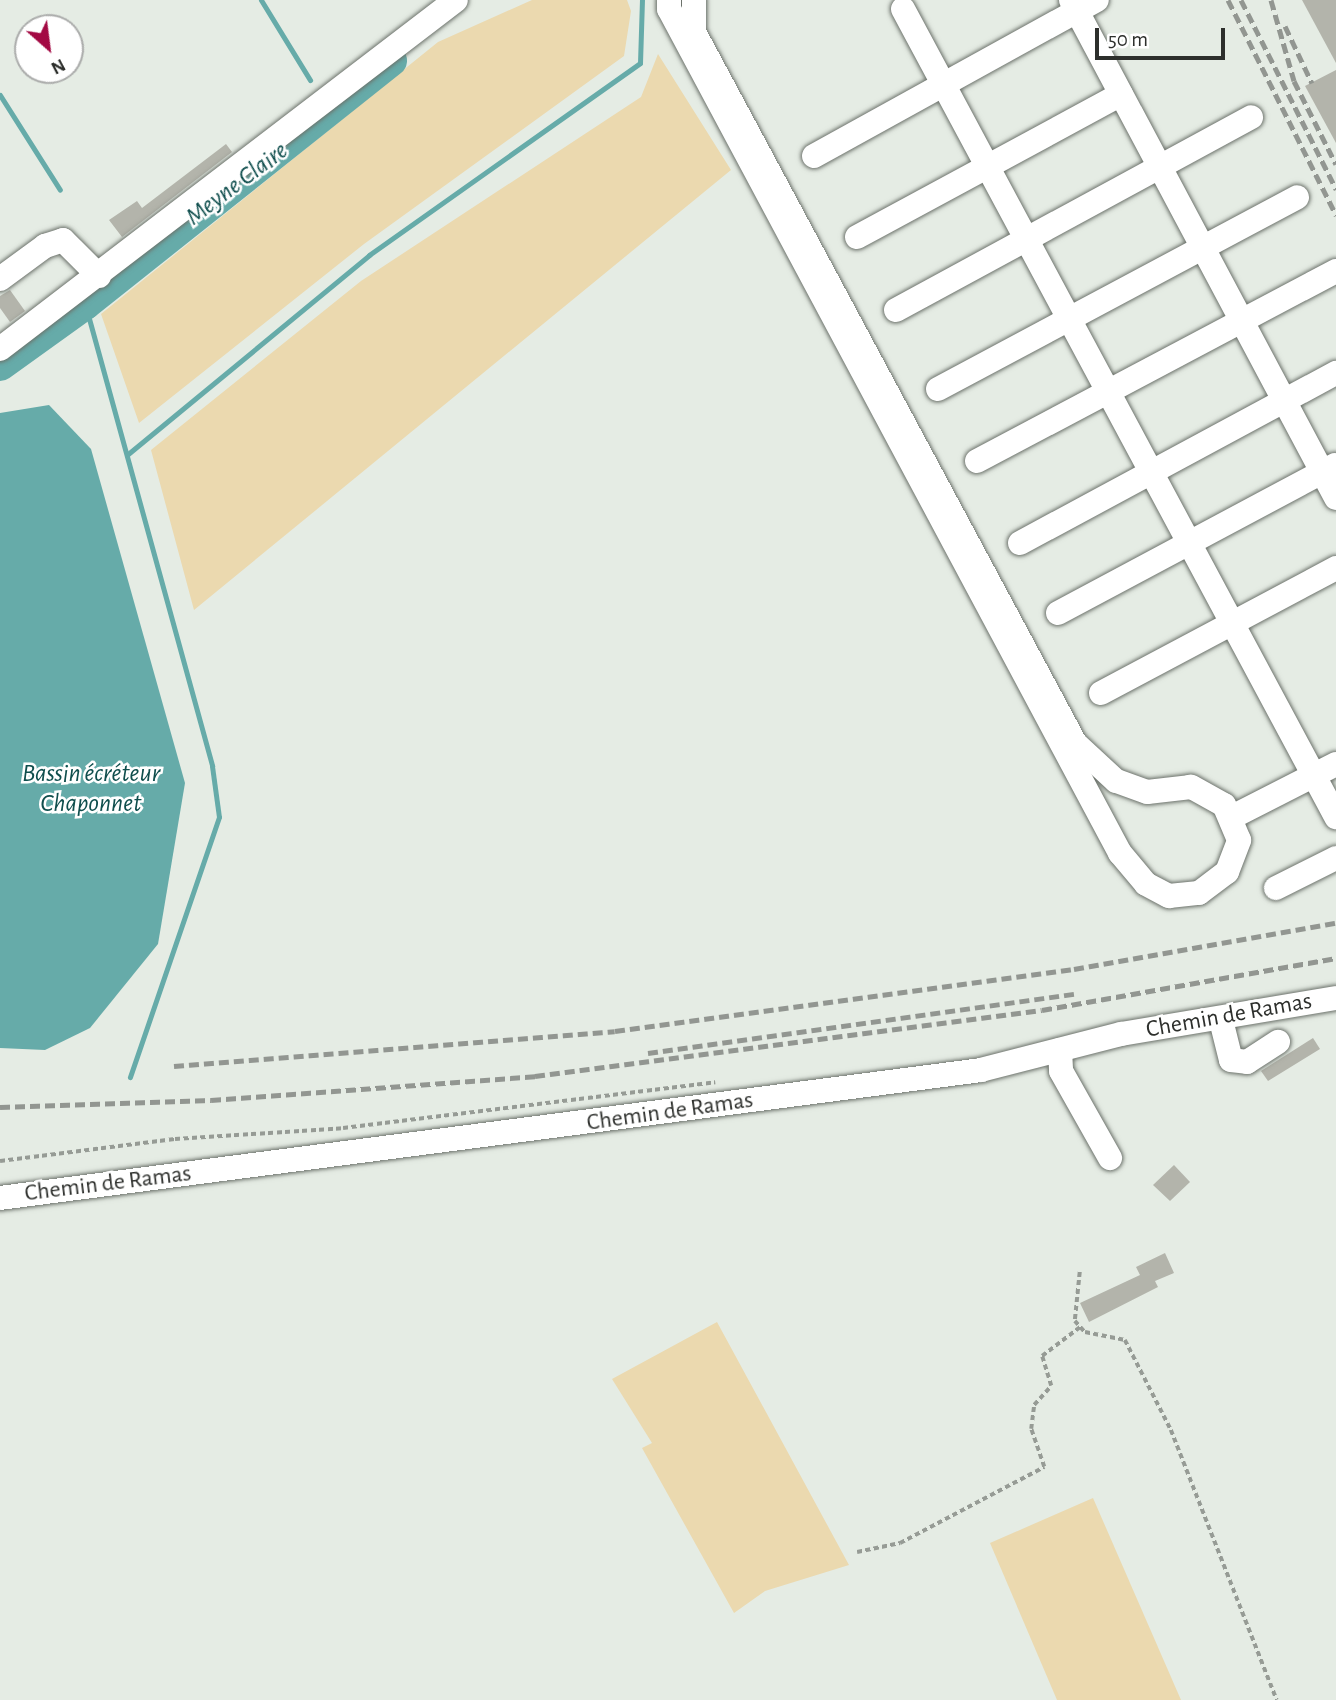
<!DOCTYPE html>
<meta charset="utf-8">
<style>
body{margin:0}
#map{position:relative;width:1336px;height:1700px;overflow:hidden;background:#e5ece4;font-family:"Alegreya Sans",sans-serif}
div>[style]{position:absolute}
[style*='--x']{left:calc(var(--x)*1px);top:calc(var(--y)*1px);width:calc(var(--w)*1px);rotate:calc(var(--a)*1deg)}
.green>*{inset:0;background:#ebd9af}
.water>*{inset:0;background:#66aba9}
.stream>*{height:5px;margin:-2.5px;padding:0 2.5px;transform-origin:2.5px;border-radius:2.5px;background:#66aba9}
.river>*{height:32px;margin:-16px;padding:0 16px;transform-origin:16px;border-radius:16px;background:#66aba9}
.building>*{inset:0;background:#b3b4ab}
.path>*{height:3.5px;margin-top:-1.75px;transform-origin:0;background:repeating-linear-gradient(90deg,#969b95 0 5px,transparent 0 8.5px)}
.roads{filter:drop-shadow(0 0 2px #6c726b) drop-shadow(0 0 2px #6c726b)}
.minor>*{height:24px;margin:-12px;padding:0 12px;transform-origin:12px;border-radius:12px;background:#fff}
.rail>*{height:5px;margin-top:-2.5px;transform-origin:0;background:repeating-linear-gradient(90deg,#929691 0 10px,transparent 0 15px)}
span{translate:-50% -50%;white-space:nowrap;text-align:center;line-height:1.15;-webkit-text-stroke:5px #fff;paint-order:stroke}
.street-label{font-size:24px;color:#2d2f2c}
.water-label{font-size:26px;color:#0f4e4d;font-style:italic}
.north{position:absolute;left:14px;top:14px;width:70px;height:70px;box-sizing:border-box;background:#fff;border:2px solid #abacab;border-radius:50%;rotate:152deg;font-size:19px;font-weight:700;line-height:28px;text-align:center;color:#2d2f2c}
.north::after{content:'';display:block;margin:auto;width:24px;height:32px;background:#a30943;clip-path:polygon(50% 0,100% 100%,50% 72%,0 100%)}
.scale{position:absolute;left:1095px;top:28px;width:130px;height:32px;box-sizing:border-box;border:4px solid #2d2f2c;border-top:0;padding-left:9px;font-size:21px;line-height:24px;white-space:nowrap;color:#2d2f2c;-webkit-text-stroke:5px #fff;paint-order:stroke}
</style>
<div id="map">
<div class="green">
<i style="clip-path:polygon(532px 0,627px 0,631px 11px,624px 56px,364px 244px,139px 423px,101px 314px,438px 42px)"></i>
<i style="clip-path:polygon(658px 54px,731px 170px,194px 610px,151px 450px,361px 281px,641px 97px)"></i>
<i style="clip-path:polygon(717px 1322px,849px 1565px,765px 1591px,734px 1613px,642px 1448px,652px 1443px,612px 1379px)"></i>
<i style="clip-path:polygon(1093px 1498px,1181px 1700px,1057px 1700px,990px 1543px)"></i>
</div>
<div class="water">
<i style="clip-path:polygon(49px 405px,91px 449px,185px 783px,158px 944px,90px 1028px,45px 1050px,0 1048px,0 413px)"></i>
</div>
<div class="stream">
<i style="--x:261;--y:0;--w:94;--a:58.5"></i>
<i style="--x:0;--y:95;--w:112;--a:57.7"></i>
<i style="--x:85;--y:304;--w:479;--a:74.6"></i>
<i style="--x:212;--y:766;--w:51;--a:82.2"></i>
<i style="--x:219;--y:817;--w:275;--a:108.9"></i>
<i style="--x:128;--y:454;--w:313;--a:-39.5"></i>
<i style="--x:369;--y:255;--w:332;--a:-35.3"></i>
<i style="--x:640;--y:63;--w:63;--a:-88.2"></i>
</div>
<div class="river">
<i style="--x:0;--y:365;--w:105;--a:-35.7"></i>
<i style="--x:85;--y:304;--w:391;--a:-38.5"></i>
</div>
<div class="building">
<i style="clip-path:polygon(1302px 0,1336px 0,1336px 63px)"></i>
<i style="clip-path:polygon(1336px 70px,1336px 143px,1305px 86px)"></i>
<i style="clip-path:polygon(226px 144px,232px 152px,122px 237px,109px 220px,137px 201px,142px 208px)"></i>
<i style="clip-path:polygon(10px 290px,25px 311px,10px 322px,0 308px,0 296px)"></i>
<i style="clip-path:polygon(1313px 1038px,1320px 1049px,1268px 1081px,1261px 1071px)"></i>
<i style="clip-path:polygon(1174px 1165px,1190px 1182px,1170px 1201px,1153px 1185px)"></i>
<i style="clip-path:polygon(1165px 1253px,1174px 1273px,1155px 1281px,1158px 1287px,1089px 1322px,1080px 1303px,1140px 1275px,1136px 1267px)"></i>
</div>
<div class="path">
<i style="--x:0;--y:1161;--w:176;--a:-7.2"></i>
<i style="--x:175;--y:1139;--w:168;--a:-3.7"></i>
<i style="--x:343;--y:1128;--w:375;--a:-7"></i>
<i style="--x:1080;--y:1272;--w:49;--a:95.8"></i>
<i style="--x:1075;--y:1321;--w:15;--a:48"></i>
<i style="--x:1085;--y:1332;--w:41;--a:11.3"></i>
<i style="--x:1125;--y:1340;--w:101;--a:62.9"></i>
<i style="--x:1171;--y:1430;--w:290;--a:68.6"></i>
<i style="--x:857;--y:1552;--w:44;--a:-11.8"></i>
<i style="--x:900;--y:1543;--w:163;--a:-27.8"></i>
<i style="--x:1044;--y:1467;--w:40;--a:-108.9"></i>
<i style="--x:1031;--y:1429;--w:24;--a:-83"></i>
<i style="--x:1034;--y:1405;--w:25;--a:-48"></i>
<i style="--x:1051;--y:1386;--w:31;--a:-107"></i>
<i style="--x:1042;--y:1356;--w:48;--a:-37.3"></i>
</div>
<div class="roads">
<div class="minor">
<i style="--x:669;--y:0;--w:9;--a:90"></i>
<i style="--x:669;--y:9;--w:957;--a:61.88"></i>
<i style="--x:1120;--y:853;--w:40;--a:50"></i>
<i style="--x:1146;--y:884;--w:26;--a:28"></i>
<i style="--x:1169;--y:896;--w:30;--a:-6"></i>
<i style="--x:1199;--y:893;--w:35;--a:-37"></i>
<i style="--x:1227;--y:872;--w:34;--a:-69"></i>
<i style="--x:1239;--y:840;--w:38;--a:-113"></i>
<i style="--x:1224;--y:805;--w:38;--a:-151"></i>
<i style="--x:1191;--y:787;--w:44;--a:173.5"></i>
<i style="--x:1147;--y:792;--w:33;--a:-160"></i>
<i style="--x:1116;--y:781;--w:56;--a:-137.2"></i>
<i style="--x:1075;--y:743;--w:807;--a:-118.19"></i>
<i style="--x:694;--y:32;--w:32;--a:-90"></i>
<i style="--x:1071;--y:0;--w:564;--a:61.98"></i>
<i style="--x:903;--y:9;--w:917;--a:61.81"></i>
<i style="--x:814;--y:156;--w:323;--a:-28.9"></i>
<i style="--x:857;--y:237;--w:300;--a:-28.4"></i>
<i style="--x:0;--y:279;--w:56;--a:-36.3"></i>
<i style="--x:45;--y:246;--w:19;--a:-18"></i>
<i style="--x:63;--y:240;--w:51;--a:45"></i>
<i style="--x:896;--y:310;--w:404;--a:-28.5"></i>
<i style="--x:0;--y:349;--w:574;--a:-37.43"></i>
<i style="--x:938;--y:389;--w:407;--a:-28.1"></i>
<i style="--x:977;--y:461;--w:406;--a:-27.9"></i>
<i style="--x:1020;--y:543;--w:359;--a:-28.3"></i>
<i style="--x:1058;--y:613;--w:314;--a:-28.1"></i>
<i style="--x:1101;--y:693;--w:266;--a:-28"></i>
<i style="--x:1238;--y:814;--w:110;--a:-27"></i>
<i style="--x:1276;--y:888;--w:67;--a:-26.6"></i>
<i style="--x:1221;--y:1020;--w:41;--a:76"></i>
<i style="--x:1231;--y:1060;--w:16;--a:7"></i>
<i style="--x:1247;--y:1062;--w:37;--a:-33"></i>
<i style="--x:1060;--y:1050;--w:21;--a:87"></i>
<i style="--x:1061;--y:1071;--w:100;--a:60.6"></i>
<i style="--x:0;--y:1198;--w:989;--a:-7.43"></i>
<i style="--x:981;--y:1070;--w:145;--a:-14.4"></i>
<i style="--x:1121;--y:1034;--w:218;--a:-9.5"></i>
</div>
</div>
<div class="rail">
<i style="--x:1228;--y:0;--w:241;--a:63.3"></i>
<i style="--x:1241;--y:0;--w:212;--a:63.3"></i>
<i style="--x:1271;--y:0;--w:84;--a:74.1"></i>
<i style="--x:1294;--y:81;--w:93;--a:63.2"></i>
<i style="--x:1285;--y:26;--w:63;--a:64.7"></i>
<i style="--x:648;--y:1053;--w:430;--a:-7.9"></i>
<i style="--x:174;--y:1066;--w:442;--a:-4.5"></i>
<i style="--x:615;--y:1031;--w:463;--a:-7.7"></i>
<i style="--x:1074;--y:969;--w:266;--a:-10"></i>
<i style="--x:0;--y:1107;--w:211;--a:-1.9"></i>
<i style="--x:211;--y:1100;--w:325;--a:-4.2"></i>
<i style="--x:535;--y:1076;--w:511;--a:-7.42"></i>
<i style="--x:1042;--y:1010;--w:299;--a:-10"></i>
</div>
<div class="street-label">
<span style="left:1229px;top:1016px;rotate:-10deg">Chemin de Ramas</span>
<span style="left:670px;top:1112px;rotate:-8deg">Chemin de Ramas</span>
<span style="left:108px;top:1184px;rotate:-7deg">Chemin de Ramas</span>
</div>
<div class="water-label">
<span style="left:237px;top:184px;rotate:-37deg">Meyne Claire</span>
<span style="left:91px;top:789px">Bassin écréteur<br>Chaponnet</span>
</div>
<div class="north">N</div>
<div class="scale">50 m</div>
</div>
